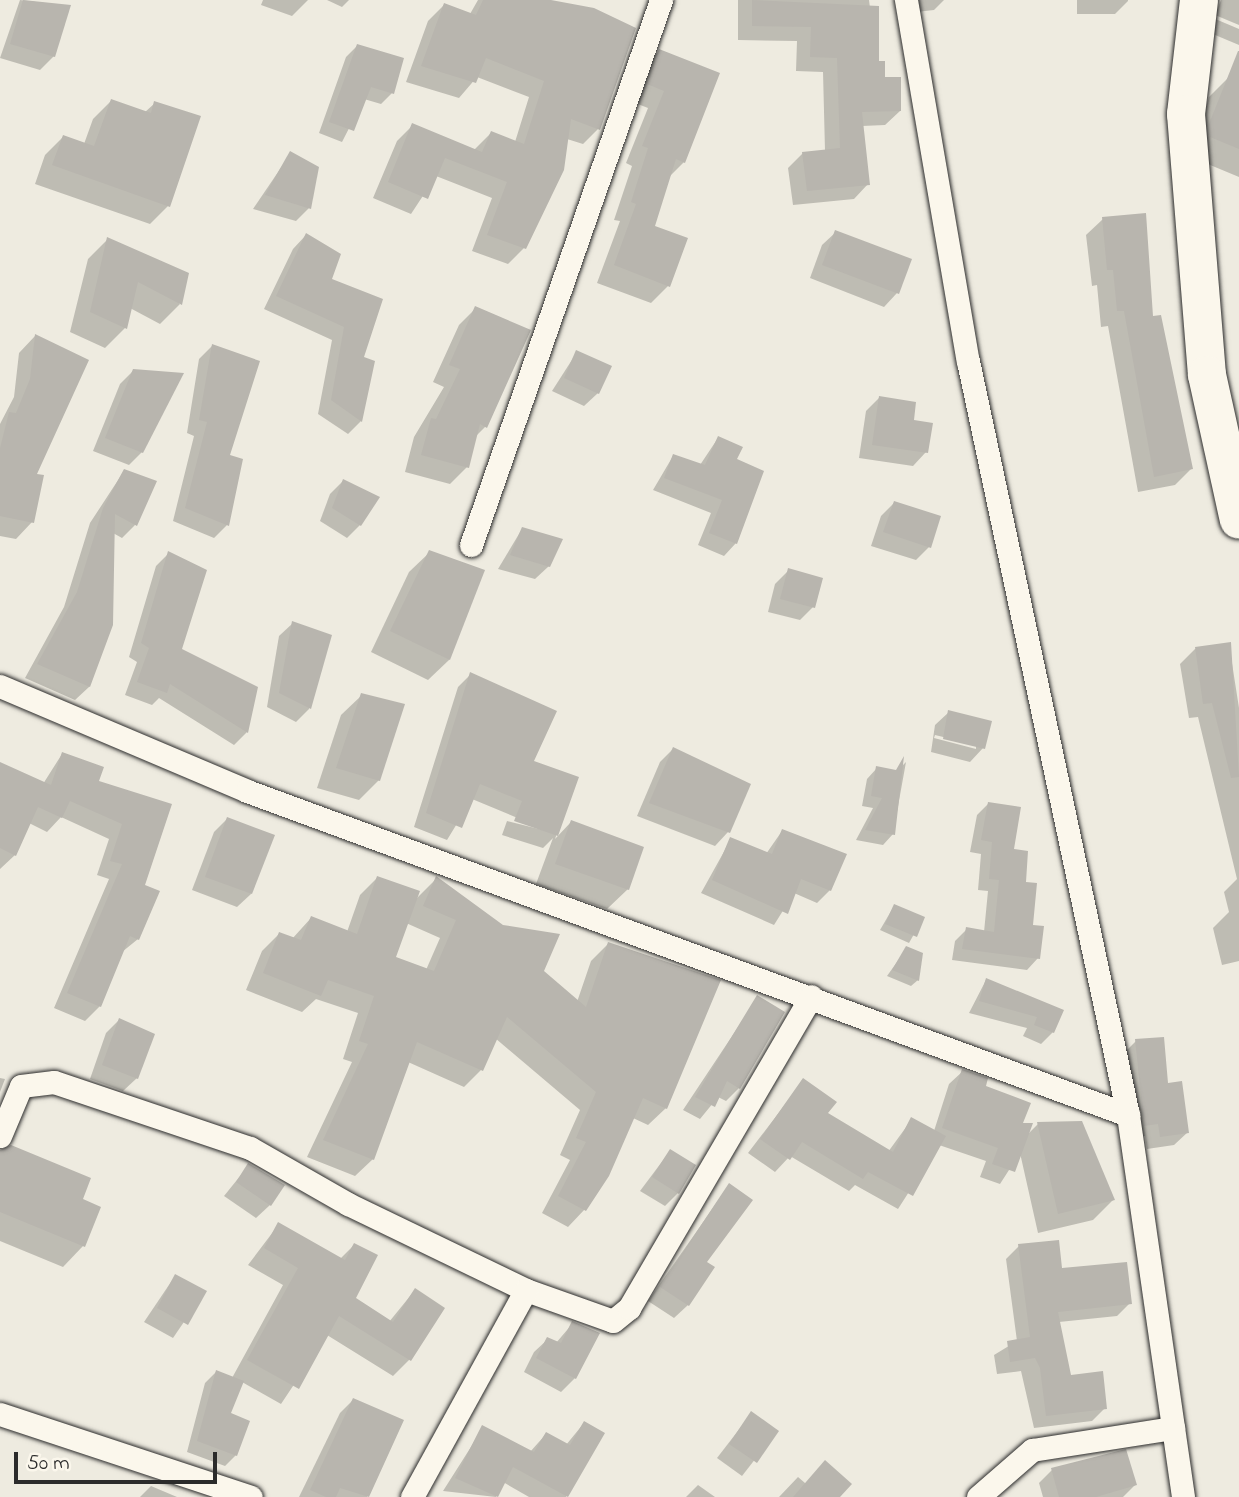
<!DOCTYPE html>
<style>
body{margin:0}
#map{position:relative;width:1239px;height:1497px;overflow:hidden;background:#eeebe0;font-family:"Indie Flower",sans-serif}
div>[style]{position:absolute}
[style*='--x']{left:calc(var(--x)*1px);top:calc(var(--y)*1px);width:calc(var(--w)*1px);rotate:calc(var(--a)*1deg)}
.shadow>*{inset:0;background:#0003}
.building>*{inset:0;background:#b8b5ae}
.roads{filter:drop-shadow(0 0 2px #2b2b2b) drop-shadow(0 0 2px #2b2b2b)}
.minor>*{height:23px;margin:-11.5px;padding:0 11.5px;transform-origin:11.5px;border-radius:11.5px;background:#fbf7ec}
.trunk>*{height:38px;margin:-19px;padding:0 19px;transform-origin:19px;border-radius:19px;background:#fbf7ec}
span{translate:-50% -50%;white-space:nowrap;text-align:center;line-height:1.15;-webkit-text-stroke:5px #fbf7ec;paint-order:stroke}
.scale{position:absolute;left:14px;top:1452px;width:203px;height:32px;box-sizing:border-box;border:4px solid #2b2b2b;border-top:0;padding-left:9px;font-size:21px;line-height:24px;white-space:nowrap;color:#2b2b2b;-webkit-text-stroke:5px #fbf7ec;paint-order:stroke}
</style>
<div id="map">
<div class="shadow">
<i style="clip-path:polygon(20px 0,69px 6px,54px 56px,40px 70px,0 58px)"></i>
<i style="clip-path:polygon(263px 0,308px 0,292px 16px,261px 5px)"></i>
<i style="clip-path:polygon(327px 0,349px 0,342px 7px)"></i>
<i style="clip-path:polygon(478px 0,527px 0,598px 129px,583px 144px,567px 139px,524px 248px,508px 264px,472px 251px,492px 198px,436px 176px,411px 214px,373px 198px,397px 141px,413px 125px,474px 150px,491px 133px,515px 142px,529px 97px,477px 77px,459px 98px,406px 82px,428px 21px,444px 5px,470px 14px)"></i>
<i style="clip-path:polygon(738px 0,869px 0,877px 63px,900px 111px,885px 125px,862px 126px,868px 184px,854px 199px,793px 205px,788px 168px,803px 153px,825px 151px,823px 72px,796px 71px,797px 41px,738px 40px)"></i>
<i style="clip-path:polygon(903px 0,944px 0,934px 10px,907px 13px)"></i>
<i style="clip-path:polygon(1077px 0,1128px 0,1128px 1px,1115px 14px,1077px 14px)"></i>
<i style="clip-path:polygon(1221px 0,1239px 0,1239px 25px,1215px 15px)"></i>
<i style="clip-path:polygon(1213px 18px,1239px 29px,1239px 45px,1208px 32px)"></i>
<i style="clip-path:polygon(357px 46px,392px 93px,381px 104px,364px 99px,342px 142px,319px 133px,346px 57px)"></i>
<i style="clip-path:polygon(659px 51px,684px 162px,669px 177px,653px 227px,668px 286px,651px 303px,597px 283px,620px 221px,614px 220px,632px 166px,626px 163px,648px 108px,630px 101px,642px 69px)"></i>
<i style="clip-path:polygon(1229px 77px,1239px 81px,1239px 177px,1191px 157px,1209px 97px)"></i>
<i style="clip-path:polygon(111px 101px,144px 113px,155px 103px,168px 206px,150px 224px,35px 184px,45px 155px,63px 137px,84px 144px,93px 119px)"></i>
<i style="clip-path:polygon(291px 153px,309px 208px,296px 221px,253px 209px)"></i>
<i style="clip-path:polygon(1103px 219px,1151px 318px,1191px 469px,1175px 485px,1138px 492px,1108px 326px,1101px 327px,1097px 285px,1092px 286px,1086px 235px)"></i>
<i style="clip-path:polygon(836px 232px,897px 293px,884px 307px,810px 278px,822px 245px)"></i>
<i style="clip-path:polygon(306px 235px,362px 358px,373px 362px,361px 421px,348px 434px,318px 414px,332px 340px,264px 309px,293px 249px)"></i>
<i style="clip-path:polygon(108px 239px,180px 304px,160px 324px,130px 308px,125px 328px,105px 348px,70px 332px,88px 259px)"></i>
<i style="clip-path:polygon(476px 308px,485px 427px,475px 437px,467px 467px,450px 484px,405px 472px,414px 437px,444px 387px,433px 382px,459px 325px)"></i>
<i style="clip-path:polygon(35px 336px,32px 522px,16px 539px,0 536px,0 424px,14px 397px,19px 353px)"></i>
<i style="clip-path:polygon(212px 346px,227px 525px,214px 538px,173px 521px,194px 436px,187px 433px,199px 359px)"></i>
<i style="clip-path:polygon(577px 352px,598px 393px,584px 406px,552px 391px)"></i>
<i style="clip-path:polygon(133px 371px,142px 452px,129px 465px,93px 451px,120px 384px)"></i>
<i style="clip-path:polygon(879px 398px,912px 422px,926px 452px,913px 466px,859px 458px,866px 411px)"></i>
<i style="clip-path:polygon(718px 438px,735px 460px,736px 543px,724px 556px,698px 545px,711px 513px,653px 490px,673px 456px,700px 465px)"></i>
<i style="clip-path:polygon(124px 471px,135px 525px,122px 538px,113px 533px,111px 625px,89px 687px,75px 700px,25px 678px,64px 607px,90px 523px)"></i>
<i style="clip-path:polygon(343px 481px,360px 525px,347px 538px,320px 521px,330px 494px)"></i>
<i style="clip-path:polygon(894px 503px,929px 547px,916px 560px,871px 546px,881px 516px)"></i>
<i style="clip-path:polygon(522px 529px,549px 566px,535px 579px,498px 569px)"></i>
<i style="clip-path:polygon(430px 552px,483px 571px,449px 660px,428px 680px,371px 652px,409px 572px)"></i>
<i style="clip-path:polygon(169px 553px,180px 650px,247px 732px,234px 745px,159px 698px,152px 705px,125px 695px,137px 662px,129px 657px,156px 566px)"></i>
<i style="clip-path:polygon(789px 570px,813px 607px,800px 620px,768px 612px,775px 584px)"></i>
<i style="clip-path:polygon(293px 623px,330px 636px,309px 709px,296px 722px,267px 707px,279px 636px)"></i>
<i style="clip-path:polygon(1229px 644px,1239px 708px,1239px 961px,1222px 965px,1213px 928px,1229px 912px,1224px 892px,1237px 879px,1198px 717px,1189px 718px,1180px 664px,1195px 649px)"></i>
<i style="clip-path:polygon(471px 674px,532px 762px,576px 778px,555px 839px,571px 822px,628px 889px,607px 909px,536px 884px,553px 838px,543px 848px,502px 835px,507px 821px,551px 832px,472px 799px,447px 840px,414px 827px,458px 687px)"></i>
<i style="clip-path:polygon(362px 695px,379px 780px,359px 800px,317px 788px,341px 715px)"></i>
<i style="clip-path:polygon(evenodd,949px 712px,983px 748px,970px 762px,931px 752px,935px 725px,949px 712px,935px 735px,976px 745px,976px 749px,934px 738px,935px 735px)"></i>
<i style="clip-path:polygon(673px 749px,728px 832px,715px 846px,637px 816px,660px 762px)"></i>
<i style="clip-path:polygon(62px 754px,97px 782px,169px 806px,143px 886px,138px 939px,122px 952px,100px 1006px,85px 1021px,54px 1008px,109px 879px,97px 875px,109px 839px,61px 817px,47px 832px,29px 823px,15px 855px,0 869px,0 769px,43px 784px)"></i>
<i style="clip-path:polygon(906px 762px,893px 834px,883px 845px,856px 840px,873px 808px,862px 806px,867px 779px,877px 768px,896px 772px)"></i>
<i style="clip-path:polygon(988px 804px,1024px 884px,1038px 958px,1027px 970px,952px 960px,955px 941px,967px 929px,984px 932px,988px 891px,978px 890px,981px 854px,970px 852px,977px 815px)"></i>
<i style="clip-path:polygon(227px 819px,251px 894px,237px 907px,192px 890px,214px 832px)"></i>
<i style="clip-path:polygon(782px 831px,830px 890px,817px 903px,794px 893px,774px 925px,701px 893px,731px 839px,766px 854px)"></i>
<i style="clip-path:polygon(evenodd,377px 878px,415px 900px,437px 878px,577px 1002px,591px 961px,608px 944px,666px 1108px,648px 1125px,633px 1118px,585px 1209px,568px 1227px,542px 1213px,570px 1160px,560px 1155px,580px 1110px,495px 1038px,481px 1070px,464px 1087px,408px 1062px,373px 1159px,355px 1176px,307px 1157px,352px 1062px,343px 1059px,358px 1013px,316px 999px,302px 1012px,246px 990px,262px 951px,279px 934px,292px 939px,311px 918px,347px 932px,360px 895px,377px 878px,406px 923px,440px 938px,426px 970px,394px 958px,406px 923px)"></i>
<i style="clip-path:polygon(894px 906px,923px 918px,909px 943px,880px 930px)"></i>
<i style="clip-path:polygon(907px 948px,918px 980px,911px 986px,887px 976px)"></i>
<i style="clip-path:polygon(986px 980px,1062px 1010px,1053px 1032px,1041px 1044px,1023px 1036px,1027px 1028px,969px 1013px)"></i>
<i style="clip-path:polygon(758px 997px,739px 1088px,726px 1101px,718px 1097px,700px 1119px,683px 1110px)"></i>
<i style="clip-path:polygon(119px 1020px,137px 1078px,123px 1091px,90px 1079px,106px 1033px)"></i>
<i style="clip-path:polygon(1136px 1041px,1188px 1132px,1174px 1145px,1147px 1149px,1145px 1136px,1131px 1139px,1123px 1054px)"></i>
<i style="clip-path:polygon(963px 1071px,1026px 1136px,1038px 1124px,1113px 1200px,1093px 1220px,1038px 1233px,1020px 1153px,1000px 1184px,980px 1177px,986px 1161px,939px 1145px,898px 1209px,855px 1185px,849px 1191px,790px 1156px,775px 1172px,748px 1153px,803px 1081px,826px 1114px,888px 1152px,912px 1119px,934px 1131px,949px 1084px)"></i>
<i style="clip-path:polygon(0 1078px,5px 1079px,0 1092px)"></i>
<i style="clip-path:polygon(670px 1151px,678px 1193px,665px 1206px,640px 1191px)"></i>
<i style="clip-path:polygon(0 1158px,99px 1208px,83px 1246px,63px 1267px,0 1241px)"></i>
<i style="clip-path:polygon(249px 1165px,270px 1205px,256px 1218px,224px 1196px)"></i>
<i style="clip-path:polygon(729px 1185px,688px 1305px,674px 1318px,648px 1301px)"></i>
<i style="clip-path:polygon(279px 1224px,340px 1259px,354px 1245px,354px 1299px,389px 1322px,415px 1290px,409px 1360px,393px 1376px,327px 1335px,281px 1404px,242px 1382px,229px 1414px,236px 1455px,225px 1466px,187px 1452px,205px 1383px,216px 1372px,232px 1378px,283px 1285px,248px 1265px)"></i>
<i style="clip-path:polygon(1019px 1246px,1130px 1303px,1117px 1316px,1059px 1322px,1069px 1377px,1105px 1408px,1092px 1421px,1034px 1428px,1021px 1371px,997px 1374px,994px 1355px,1017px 1341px,1006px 1259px)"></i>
<i style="clip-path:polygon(175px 1276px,205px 1291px,173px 1338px,144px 1322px)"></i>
<i style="clip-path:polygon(573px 1323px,575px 1378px,561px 1392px,524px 1372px,534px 1352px,548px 1339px,556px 1343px)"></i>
<i style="clip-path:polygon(353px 1400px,401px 1421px,367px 1497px,299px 1497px,340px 1413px)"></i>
<i style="clip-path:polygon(751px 1414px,777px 1431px,742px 1476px,717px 1458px)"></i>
<i style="clip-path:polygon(584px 1423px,602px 1433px,566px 1497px,529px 1497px,503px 1482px,496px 1497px,443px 1491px,483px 1428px,530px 1452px,546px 1434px,566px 1445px)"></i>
<i style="clip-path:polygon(1052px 1470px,1135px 1485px,1123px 1497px,1043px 1497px,1039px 1483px)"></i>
<i style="clip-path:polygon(798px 1477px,805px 1483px,836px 1497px,779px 1497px)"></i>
<i style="clip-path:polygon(698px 1485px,715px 1497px,686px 1497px)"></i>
<i style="clip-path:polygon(151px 1486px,177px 1497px,140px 1497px)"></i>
</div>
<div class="building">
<i style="clip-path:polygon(23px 0,71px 5px,55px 57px,10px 44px)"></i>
<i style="clip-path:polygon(483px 0,551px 0,594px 8px,636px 28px,600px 130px,571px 119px,564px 170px,526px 249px,487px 235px,507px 182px,445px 158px,428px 199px,388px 182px,412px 123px,482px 152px,491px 131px,524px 144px,544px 81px,486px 58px,476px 83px,421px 66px,444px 3px,476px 15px)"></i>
<i style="clip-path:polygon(752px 0,879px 6px,879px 61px,885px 61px,885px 77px,901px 77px,901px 111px,862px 112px,870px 185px,807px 191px,802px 152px,840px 148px,837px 58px,810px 57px,811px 27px,752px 26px)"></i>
<i style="clip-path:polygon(357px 44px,404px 58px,394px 94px,371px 87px,354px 131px,329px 122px)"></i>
<i style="clip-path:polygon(659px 49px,720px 73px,685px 163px,676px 159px,655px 226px,688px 238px,670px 287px,614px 265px,636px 204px,631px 202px,648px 148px,642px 146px,664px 91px,647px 84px)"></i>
<i style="clip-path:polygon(1238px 51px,1239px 51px,1239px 149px,1210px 137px,1209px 124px)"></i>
<i style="clip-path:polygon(111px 99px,151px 113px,154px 101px,201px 116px,170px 207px,52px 165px,63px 135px,94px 146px)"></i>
<i style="clip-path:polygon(290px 151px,319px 167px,311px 209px,265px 195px)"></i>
<i style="clip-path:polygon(1146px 213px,1153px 316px,1161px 315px,1193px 469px,1154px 477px,1124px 311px,1117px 311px,1113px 270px,1107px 270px,1102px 217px)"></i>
<i style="clip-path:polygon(835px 230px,912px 259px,899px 294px,822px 265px)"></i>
<i style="clip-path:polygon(306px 233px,341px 254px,332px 279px,383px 299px,364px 357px,375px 361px,362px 422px,331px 400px,344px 327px,276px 296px)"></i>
<i style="clip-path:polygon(107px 237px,189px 273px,182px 305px,138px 282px,127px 329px,90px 312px)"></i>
<i style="clip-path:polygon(475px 306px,531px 330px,487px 428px,480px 424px,469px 468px,421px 455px,431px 418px,436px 419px,460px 369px,449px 365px)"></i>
<i style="clip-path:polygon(35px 334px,89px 360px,37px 474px,44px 475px,34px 523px,0 516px,0 448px,9px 412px,16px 413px,30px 379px)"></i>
<i style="clip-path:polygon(212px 344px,260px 361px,230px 455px,243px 459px,229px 526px,185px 508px,207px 422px,199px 420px)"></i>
<i style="clip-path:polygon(576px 350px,612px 366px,599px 394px,564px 378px)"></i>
<i style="clip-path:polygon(133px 369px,184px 373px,143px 453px,105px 438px)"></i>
<i style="clip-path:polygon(879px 396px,916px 402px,914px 420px,933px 423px,928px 453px,872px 445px)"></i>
<i style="clip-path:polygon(718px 436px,743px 447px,737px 459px,764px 471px,737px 544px,709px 533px,722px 500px,664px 478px,673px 454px,705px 465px)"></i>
<i style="clip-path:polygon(124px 469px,157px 481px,137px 526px,115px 514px,113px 625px,90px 687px,37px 664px,77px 592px,103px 508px)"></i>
<i style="clip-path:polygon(343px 479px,380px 497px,361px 526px,332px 508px)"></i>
<i style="clip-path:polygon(894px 501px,941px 516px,931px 548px,883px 532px)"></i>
<i style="clip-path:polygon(522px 527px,563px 539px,550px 567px,510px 555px)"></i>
<i style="clip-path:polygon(429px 550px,485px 570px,450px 660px,390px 631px)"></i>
<i style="clip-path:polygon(168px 551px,207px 570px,182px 649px,258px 687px,248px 733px,170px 684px,167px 693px,137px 682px,149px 648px,141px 643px)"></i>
<i style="clip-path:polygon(788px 568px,823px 578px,815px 608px,780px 599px)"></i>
<i style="clip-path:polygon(292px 621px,332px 635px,311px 709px,279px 693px)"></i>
<i style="clip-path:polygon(1231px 642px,1239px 777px,1231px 778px,1212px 703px,1203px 704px,1195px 647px)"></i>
<i style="clip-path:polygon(470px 672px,557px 711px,534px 761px,579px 777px,558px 836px,514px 821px,522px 801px,480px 784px,462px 828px,426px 813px)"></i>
<i style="clip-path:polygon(361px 693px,405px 704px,380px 781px,336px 768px)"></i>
<i style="clip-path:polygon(948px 710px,992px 721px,985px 749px,943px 739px)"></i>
<i style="clip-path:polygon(673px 747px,751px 784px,730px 833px,649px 803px)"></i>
<i style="clip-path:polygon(62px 752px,104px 767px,99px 781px,172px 804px,145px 885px,160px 891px,139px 940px,130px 936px,101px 1007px,67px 993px,122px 864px,110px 861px,122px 824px,70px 801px,62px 818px,38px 807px,16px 856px,0 848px,0 762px,51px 785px)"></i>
<i style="clip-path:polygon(904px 756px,895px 835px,865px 830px,882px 798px,871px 796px,876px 766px,896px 770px)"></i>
<i style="clip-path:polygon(988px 802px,1021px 807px,1014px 849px,1028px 851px,1026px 882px,1037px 883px,1033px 925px,1044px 926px,1040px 959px,962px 949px,966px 927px,994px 932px,999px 880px,989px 879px,992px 842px,981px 840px)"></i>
<i style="clip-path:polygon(227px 817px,275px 835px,252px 894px,205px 877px)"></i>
<i style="clip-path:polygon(571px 820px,644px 847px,629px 890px,555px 864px)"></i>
<i style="clip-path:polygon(782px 829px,847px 854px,831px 891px,801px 879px,788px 914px,712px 880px,730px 837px,772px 854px)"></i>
<i style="clip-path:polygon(377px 876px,420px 891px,396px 957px,434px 971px,456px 920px,423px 906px,436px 876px,503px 925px,560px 934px,544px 971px,586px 1007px,608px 942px,721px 980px,667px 1109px,643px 1098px,609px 1176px,586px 1211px,558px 1196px,586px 1142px,576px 1138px,596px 1092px,507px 1017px,483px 1071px,417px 1042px,374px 1160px,323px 1140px,368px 1044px,359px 1041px,374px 996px,328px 980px,321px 996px,263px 973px,279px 932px,301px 940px,311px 916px,357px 934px)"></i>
<i style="clip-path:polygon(894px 904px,925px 917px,917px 937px,885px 924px)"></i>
<i style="clip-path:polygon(906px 946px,923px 953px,919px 981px,892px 970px)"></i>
<i style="clip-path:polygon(986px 978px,1064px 1010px,1054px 1033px,1034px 1025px,1037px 1017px,979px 1001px)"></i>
<i style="clip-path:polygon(757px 995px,785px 1012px,740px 1089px,727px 1081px,715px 1107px,695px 1097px)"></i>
<i style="clip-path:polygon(119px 1018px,155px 1034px,138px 1079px,102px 1065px)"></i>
<i style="clip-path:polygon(1164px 1037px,1168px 1083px,1182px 1081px,1189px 1133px,1160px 1137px,1158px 1124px,1144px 1126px,1135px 1039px)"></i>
<i style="clip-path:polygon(962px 1069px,988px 1078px,986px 1086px,1031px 1103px,1023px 1123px,1033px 1123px,1015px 1172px,992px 1164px,998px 1148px,942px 1128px)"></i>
<i style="clip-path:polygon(803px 1078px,837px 1102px,828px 1113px,893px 1152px,911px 1117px,946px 1136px,913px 1196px,868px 1172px,863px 1179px,802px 1142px,790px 1160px,760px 1139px)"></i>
<i style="clip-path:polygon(1082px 1121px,1115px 1200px,1058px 1214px,1037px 1122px)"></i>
<i style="clip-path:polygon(11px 1145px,91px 1178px,83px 1199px,101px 1207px,85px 1247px,0 1212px,0 1150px)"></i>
<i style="clip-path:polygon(670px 1149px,696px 1165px,679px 1194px,652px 1177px)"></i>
<i style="clip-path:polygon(248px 1163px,285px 1185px,271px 1206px,236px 1182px)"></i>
<i style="clip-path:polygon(729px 1183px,753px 1200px,707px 1262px,715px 1267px,689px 1306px,660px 1287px)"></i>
<i style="clip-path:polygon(278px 1222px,345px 1260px,354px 1243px,378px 1255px,356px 1298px,393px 1322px,415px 1288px,445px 1308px,411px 1361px,339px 1316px,299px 1389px,247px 1360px,298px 1268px,264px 1248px)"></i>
<i style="clip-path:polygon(1059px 1240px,1062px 1268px,1127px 1262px,1132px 1304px,1058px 1312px,1071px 1375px,1103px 1371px,1107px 1409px,1046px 1416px,1040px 1368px,1035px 1358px,1010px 1362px,1007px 1341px,1030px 1337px,1018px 1244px)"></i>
<i style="clip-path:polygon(175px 1274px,207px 1291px,188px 1325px,157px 1308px)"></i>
<i style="clip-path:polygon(572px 1321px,600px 1333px,576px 1379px,536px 1358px,547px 1337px,561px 1343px)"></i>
<i style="clip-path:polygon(216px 1370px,244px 1381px,231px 1413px,250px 1421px,237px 1456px,197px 1441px)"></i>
<i style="clip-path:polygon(353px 1398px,404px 1420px,369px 1497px,340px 1488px,336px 1497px,326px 1497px,310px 1490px)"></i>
<i style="clip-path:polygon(751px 1411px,779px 1431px,757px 1463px,729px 1444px)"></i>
<i style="clip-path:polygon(584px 1421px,605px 1433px,568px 1497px,513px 1467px,498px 1497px,455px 1478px,482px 1425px,534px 1452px,546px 1432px,570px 1445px)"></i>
<i style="clip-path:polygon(1126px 1449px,1137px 1485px,1096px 1497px,1059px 1497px,1051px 1468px)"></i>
<i style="clip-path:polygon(825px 1460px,852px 1484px,840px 1497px,793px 1497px)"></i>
</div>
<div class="roads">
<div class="minor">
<i style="--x:906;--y:0;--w:366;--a:80.3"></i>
<i style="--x:968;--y:361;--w:771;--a:78.02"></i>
<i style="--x:1128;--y:1115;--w:386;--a:81.8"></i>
<i style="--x:471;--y:545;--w:577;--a:-70.78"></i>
<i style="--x:0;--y:686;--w:268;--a:23"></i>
<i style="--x:247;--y:791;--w:939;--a:20.19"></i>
<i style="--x:0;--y:1136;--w:54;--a:-67.2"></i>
<i style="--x:21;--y:1086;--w:33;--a:-7"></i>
<i style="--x:54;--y:1082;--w:207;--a:18.6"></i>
<i style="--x:250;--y:1148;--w:113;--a:29.7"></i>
<i style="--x:348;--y:1204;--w:198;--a:25.8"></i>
<i style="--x:526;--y:1290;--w:92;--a:19.6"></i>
<i style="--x:613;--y:1321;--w:21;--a:-39"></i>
<i style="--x:629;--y:1308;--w:361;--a:-59.7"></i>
<i style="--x:0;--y:1414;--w:264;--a:18.3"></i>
<i style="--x:412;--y:1497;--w:236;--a:-61.2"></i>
<i style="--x:978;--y:1497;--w:72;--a:-41"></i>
<i style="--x:1032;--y:1450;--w:143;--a:-8.9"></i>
</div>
<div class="trunk">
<i style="--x:1199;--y:0;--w:115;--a:96.5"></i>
<i style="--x:1186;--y:114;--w:262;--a:85.4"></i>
<i style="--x:1207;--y:375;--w:148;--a:77.6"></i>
</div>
</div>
<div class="scale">50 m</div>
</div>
